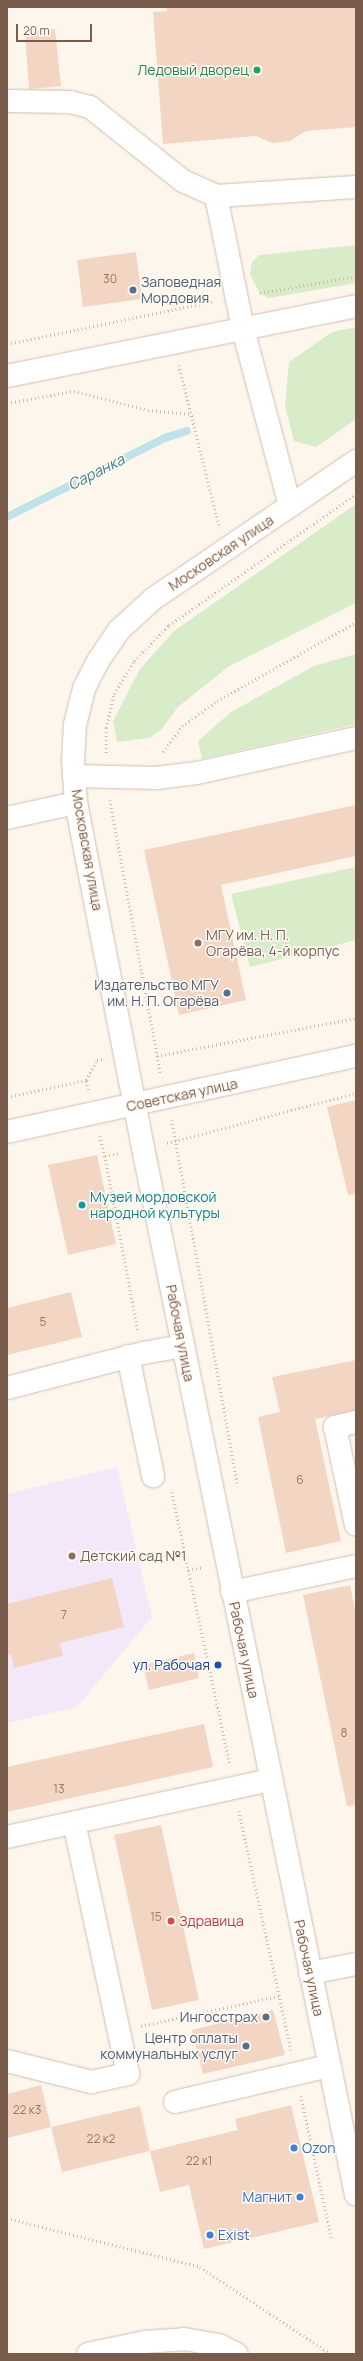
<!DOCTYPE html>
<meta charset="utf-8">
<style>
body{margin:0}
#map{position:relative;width:363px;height:2361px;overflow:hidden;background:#fdf6ec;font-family:Manrope,sans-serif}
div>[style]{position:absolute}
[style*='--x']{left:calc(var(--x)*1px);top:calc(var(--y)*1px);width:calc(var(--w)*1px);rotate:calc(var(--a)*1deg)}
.education>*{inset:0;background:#f3e8fa}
.green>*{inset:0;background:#d8ecc9}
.stream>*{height:8px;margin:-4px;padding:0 4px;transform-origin:4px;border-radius:4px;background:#bfe3e8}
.building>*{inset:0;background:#f3d5c3}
.path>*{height:2.5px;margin-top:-1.25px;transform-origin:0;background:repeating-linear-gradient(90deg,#d9b8a5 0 1px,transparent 0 4px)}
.roads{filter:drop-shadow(0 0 1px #d1beb0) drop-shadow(0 0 1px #d1beb0)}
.minor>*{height:22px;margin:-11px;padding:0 11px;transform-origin:11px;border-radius:11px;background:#fff}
.dots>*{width:11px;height:11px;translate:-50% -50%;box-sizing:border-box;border:2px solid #fffaf3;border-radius:50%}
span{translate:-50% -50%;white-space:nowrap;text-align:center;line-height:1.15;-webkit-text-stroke:3px #fffaf3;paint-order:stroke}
.number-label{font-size:12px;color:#987a6a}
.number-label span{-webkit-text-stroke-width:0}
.leisure-label{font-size:14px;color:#27864d}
.right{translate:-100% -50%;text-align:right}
.service-label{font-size:14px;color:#4e5e75}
.left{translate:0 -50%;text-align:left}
.street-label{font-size:14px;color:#7a5c4d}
.education-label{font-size:14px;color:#785e54}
.culture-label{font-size:14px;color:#0d838f}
.transit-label{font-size:14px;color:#164399}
.health-label{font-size:14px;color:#be3a42}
.shop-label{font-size:14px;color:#366cbe}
.water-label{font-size:15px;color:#437c86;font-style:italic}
.frame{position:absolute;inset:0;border:8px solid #7a5c4d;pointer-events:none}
.scale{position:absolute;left:16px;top:24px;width:76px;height:18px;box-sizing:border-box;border:2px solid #7a5c4d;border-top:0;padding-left:5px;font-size:12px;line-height:14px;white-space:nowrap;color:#7a5c4d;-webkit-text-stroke:3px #fffaf3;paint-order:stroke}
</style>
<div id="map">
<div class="education">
<i style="clip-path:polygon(117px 1467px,152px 1617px,77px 1707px,7px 1723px,7px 1494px)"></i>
</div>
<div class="green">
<i style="clip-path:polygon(356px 245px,356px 283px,269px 298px,260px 294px,250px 274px,252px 262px,259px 255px)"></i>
<i style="clip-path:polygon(356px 327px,356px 419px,316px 447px,294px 441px,285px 406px,289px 362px,332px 332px)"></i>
<i style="clip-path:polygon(356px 504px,356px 603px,229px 666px,178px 707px,161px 730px,149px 738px,117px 742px,113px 721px,140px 669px,174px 631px)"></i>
<i style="clip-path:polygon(356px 654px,356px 724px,202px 759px,198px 741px,231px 712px,314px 666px)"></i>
<i style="clip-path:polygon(356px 867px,356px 940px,250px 967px,231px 894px)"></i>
</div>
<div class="stream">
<i style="--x:7;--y:517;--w:177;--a:-26.6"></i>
<i style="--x:165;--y:438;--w:23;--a:-18"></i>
</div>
<div class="building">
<i style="clip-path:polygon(166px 7px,356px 7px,356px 127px,306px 131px,290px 141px,272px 143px,256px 136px,163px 144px,153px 12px,167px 11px)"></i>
<i style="clip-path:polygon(55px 29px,61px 86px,29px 89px,25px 32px)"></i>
<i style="clip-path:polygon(136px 252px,142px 299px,83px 307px,77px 260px)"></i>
<i style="clip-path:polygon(356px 805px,356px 856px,221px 885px,246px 1000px,179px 1015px,144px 850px)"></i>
<i style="clip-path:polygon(356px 1100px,356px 1194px,348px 1195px,327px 1107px)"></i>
<i style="clip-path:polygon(97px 1155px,116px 1244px,68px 1255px,48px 1165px)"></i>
<i style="clip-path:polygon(71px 1292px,82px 1337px,7px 1355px,7px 1308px)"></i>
<i style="clip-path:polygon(356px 1360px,356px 1410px,315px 1419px,341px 1541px,286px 1553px,258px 1417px,280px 1412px,272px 1377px)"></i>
<i style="clip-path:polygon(112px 1578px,124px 1627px,60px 1643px,63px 1656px,14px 1668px,11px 1654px,7px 1655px,7px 1604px)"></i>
<i style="clip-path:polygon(350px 1585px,356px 1616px,356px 1805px,347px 1806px,303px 1595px)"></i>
<i style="clip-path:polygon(194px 1653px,199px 1678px,149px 1690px,143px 1665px)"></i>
<i style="clip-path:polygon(204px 1724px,213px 1767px,7px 1812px,7px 1767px)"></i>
<i style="clip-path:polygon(161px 1825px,199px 2000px,152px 2010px,114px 1835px)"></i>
<i style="clip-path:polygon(273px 2010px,285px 2055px,203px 2074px,192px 2030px)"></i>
<i style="clip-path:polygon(41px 2085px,51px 2127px,7px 2138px,7px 2094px)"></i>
<i style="clip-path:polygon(291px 2105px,319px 2222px,204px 2249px,189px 2185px,160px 2192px,150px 2151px,238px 2130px,235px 2119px)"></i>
<i style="clip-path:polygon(140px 2106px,150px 2151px,62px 2172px,51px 2127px)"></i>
</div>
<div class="path">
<i style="--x:260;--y:293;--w:97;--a:-10"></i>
<i style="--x:7;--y:344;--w:211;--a:-11.7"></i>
<i style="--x:179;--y:365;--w:165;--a:76"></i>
<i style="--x:7;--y:403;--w:68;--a:-10.2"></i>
<i style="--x:74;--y:391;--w:76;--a:14.4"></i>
<i style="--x:148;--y:410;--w:43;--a:5.3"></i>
<i style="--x:163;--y:752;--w:32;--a:-54"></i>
<i style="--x:182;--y:726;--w:43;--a:-35.5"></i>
<i style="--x:217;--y:701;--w:160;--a:-29.6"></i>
<i style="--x:106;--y:753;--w:25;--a:-90"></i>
<i style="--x:106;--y:728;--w:35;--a:-77"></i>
<i style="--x:114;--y:694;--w:39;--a:-59"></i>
<i style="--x:134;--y:661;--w:50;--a:-45.8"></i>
<i style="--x:169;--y:625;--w:228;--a:-35"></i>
<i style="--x:110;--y:800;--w:279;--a:79.5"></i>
<i style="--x:157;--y:1056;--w:203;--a:-10.8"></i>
<i style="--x:88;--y:1090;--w:10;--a:-101"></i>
<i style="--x:86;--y:1080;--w:23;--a:-61"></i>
<i style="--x:97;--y:1060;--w:5;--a:-11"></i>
<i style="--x:7;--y:1097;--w:81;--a:-12.1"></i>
<i style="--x:172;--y:1120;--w:371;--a:79.8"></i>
<i style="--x:100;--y:1136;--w:21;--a:76"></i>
<i style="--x:105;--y:1156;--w:14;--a:-12"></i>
<i style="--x:167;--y:1143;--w:196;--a:-14.8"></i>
<i style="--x:105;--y:1156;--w:177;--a:79.3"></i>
<i style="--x:172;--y:1492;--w:279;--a:78"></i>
<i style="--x:188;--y:1570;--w:16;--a:-11"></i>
<i style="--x:239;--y:1811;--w:245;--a:77.7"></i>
<i style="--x:141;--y:2026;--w:141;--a:-12.3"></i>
<i style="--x:301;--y:2096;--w:148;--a:77.9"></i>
<i style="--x:7;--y:2218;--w:199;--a:14.2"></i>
<i style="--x:200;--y:2267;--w:157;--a:33.6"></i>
</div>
<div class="roads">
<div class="minor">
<i style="--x:7;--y:101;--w:63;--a:0.9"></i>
<i style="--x:70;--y:102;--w:21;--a:14"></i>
<i style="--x:90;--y:107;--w:119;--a:38.5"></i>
<i style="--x:183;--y:181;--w:36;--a:24"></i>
<i style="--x:216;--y:196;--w:136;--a:78.5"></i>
<i style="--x:243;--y:329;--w:183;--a:75.1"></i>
<i style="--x:216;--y:196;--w:140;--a:-3.7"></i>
<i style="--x:7;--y:376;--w:356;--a:-11.3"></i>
<i style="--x:356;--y:461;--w:245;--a:145.8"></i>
<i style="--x:153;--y:599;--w:46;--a:137.6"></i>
<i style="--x:119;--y:630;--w:37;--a:124"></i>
<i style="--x:98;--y:661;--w:31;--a:117"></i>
<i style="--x:84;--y:689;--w:36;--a:104"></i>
<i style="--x:75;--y:724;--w:35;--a:93"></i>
<i style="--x:73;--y:759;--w:44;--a:86.1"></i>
<i style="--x:76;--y:803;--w:351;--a:79"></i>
<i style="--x:143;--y:1148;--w:1068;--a:78.5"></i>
<i style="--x:74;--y:776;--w:82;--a:1.4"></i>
<i style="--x:156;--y:778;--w:41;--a:-7"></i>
<i style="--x:197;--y:773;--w:163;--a:-12.4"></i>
<i style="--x:7;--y:818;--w:71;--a:-12.3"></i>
<i style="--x:7;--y:1132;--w:357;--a:-12.3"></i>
<i style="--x:128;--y:1356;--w:123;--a:78.2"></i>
<i style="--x:7;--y:1388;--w:140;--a:-14.4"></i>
<i style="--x:143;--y:1353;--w:41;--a:-9.9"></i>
<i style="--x:356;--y:1422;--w:22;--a:167"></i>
<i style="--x:335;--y:1427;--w:100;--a:77.9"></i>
<i style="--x:232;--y:1592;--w:127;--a:-11.8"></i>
<i style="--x:7;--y:1837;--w:269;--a:-12.2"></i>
<i style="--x:310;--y:1973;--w:47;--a:-11.1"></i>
<i style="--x:7;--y:2061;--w:87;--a:14"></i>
<i style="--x:91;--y:2082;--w:38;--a:-12"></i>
<i style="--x:128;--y:2074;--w:257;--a:-102.1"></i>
<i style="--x:175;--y:2102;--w:158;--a:-13.2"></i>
<i style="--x:88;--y:2354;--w:58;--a:-11.9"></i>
<i style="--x:145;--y:2342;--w:39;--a:-4"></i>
<i style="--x:184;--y:2339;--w:36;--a:10"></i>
<i style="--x:219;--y:2345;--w:20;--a:27"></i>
</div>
</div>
<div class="dots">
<i style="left:257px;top:70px;background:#2e9e5b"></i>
<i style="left:133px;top:290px;background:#5c6f8a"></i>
<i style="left:198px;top:943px;background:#8d6e63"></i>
<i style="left:227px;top:993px;background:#5c6f8a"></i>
<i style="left:82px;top:1205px;background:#0f9aa8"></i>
<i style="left:72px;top:1556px;background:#8d6e63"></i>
<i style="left:218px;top:1665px;background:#1a4fb4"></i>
<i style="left:171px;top:1921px;background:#e0444e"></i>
<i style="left:266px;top:2017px;background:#5c6f8a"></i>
<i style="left:246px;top:2046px;background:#5c6f8a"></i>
<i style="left:294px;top:2148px;background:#3f7fe0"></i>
<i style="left:300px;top:2197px;background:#3f7fe0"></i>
<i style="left:210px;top:2235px;background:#3f7fe0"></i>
</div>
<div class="number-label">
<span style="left:110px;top:279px">30</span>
<span style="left:43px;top:1322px">5</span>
<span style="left:300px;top:1480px">6</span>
<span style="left:64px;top:1615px">7</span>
<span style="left:344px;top:1733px">8</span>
<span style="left:59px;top:1789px">13</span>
<span style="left:156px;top:1917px">15</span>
<span style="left:27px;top:2110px">22 к3</span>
<span style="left:101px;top:2139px">22 к2</span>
<span style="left:199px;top:2161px">22 к1</span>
</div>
<div class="leisure-label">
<span class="right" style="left:249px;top:70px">Ледовый дворец</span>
</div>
<div class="service-label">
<span class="left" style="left:141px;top:290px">Заповедная<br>Мордовия</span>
<span class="right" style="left:219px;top:993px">Издательство МГУ<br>им. Н. П. Огарёва</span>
<span class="right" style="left:258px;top:2017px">Ингосстрах</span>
<span class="right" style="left:238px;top:2046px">Центр оплаты<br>коммунальных услуг</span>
</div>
<div class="street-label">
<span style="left:221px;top:553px;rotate:-34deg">Московская улица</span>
<span style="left:87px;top:850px;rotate:80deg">Московская улица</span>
<span style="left:182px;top:1095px;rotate:-12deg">Советская улица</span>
<span style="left:180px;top:1333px;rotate:79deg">Рабочая улица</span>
<span style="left:244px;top:1650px;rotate:78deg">Рабочая улица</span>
<span style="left:309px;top:1968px;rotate:78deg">Рабочая улица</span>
</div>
<div class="education-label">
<span class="left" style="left:206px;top:943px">МГУ им. Н. П.<br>Огарёва, 4-й корпус</span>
<span class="left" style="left:80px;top:1556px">Детский сад №1</span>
</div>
<div class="culture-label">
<span class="left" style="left:90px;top:1205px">Музей мордовской<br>народной культуры</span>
</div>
<div class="transit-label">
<span class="right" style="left:210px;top:1665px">ул. Рабочая</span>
</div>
<div class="health-label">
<span class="left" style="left:179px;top:1921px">Здравица</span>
</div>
<div class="shop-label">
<span class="left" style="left:302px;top:2148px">Ozon</span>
<span class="right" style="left:292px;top:2197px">Магнит</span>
<span class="left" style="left:218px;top:2235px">Exist</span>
</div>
<div class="water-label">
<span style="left:96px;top:472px;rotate:-27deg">Саранка</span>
</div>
<div class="frame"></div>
<div class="scale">20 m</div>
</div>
